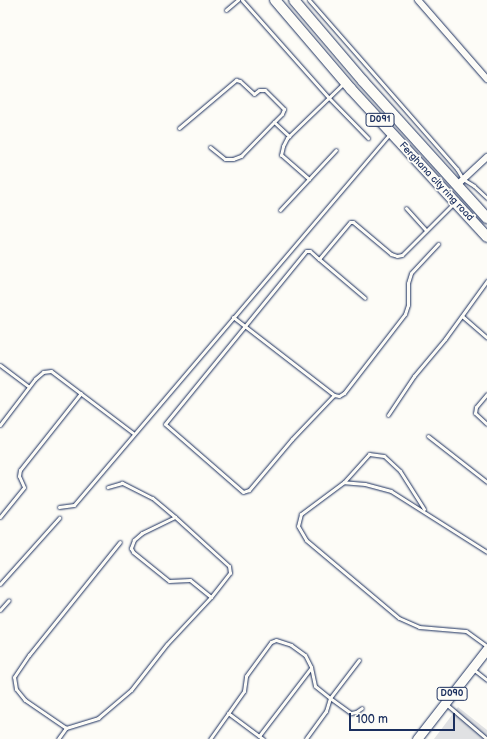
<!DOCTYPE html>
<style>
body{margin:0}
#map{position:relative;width:487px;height:739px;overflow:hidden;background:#fdfcf7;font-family:"Balsamiq Sans",sans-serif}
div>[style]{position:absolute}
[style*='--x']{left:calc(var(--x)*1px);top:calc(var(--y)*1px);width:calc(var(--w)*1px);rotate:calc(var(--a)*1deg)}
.green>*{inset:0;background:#e0e1e3}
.roads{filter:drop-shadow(0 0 1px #1b2f5e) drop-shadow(0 0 1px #1b2f5e)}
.service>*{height:3px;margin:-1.5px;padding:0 1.5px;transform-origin:1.5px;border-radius:1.5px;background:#fdfcf7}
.minor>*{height:6px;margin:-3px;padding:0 3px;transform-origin:3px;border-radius:3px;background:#fdfcf7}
.primary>*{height:9px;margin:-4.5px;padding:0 4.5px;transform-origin:4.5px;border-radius:4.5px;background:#fdfcf7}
.trunk>*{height:10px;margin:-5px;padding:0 5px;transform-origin:5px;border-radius:5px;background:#fdfcf7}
span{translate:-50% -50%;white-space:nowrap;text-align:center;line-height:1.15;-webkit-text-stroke:3.5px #fdfcf7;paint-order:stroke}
.shield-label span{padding:1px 3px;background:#fdfcf7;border:1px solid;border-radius:3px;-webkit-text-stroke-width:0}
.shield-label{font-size:9px;color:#1b2f5e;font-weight:700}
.street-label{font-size:10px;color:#1b2f5e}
.scale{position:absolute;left:349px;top:713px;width:106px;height:18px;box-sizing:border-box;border:2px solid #1b2f5e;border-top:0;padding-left:5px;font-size:12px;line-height:14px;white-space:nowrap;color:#1b2f5e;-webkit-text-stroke:3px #fdfcf7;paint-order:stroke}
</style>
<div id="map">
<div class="green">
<i style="clip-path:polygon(458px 707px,487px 730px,487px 739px,434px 739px)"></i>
</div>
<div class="roads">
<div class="service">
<i style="--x:242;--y:0;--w:131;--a:48.4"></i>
<i style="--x:329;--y:98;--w:56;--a:45.7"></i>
<i style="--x:309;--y:0;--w:225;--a:48.8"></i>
<i style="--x:457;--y:169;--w:12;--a:59"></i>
<i style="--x:463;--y:179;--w:13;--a:32"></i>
<i style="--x:474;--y:186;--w:18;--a:43"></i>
<i style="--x:226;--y:10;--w:16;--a:-40"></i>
<i style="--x:179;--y:128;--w:75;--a:-40.1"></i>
<i style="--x:236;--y:80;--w:4;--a:14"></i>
<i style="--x:240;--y:81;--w:19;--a:43"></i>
<i style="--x:254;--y:94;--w:6;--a:-39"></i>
<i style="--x:259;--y:90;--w:6;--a:0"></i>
<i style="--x:265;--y:90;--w:27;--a:45"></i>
<i style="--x:284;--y:109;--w:5;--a:112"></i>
<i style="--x:282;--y:114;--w:11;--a:135"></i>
<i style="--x:210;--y:147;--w:19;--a:39"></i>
<i style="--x:225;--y:159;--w:8;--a:0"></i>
<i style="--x:233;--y:159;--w:9;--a:-21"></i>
<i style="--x:241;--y:156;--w:47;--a:-45.9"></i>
<i style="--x:274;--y:122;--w:21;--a:43"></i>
<i style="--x:309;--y:179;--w:37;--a:-139"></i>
<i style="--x:281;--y:155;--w:9;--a:-77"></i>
<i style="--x:283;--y:146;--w:9;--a:-63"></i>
<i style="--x:287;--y:138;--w:79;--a:-44"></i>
<i style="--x:406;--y:208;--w:30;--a:48"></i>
<i style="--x:280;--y:210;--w:82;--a:-47"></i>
<i style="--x:319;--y:259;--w:60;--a:40.3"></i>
<i style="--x:462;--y:316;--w:33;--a:41"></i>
<i style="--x:233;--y:317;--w:128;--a:37.7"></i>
<i style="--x:334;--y:395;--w:5;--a:11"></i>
<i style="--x:339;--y:396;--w:6;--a:-31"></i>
<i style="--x:344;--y:393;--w:100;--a:-52.3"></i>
<i style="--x:405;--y:314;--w:9;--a:-72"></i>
<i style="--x:408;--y:305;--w:22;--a:-90"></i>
<i style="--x:408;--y:283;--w:10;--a:-73"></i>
<i style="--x:411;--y:273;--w:40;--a:-47"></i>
<i style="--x:0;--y:365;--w:36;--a:37"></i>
<i style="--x:487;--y:394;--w:17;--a:130"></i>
<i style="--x:476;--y:407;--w:6;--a:99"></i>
<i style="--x:475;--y:413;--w:16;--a:43"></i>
<i style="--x:334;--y:395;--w:61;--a:133.7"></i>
<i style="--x:292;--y:439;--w:67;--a:130.1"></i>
<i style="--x:249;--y:490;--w:6;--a:162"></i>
<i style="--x:243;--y:492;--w:103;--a:-138.9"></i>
<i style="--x:165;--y:424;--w:223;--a:-50.8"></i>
<i style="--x:306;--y:251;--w:4;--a:0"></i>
<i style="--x:310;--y:251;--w:12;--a:42"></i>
<i style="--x:319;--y:259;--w:48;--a:-50"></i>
<i style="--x:350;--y:222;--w:3;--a:0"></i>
<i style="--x:353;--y:222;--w:50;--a:40.1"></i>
<i style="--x:391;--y:254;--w:6;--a:18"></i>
<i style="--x:397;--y:256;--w:5;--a:-11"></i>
<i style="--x:402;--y:255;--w:72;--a:-45"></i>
<i style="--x:388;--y:415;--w:47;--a:-56.3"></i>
<i style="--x:414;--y:376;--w:48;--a:-50"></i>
<i style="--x:445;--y:339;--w:72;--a:-54.1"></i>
<i style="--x:0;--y:425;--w:58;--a:-52.7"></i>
<i style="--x:35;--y:379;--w:11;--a:-41"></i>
<i style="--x:43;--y:372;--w:8;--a:-7"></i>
<i style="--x:51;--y:371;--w:103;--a:37.1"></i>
<i style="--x:428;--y:436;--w:75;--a:37.9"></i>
<i style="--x:344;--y:482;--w:38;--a:-48"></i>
<i style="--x:369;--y:454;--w:15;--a:8"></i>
<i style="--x:384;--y:456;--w:22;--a:43"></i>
<i style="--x:400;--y:471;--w:45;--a:57.7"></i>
<i style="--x:59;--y:507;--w:15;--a:-8"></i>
<i style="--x:74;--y:505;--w:487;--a:-49.6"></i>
<i style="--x:0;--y:517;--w:38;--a:-51"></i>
<i style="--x:24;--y:487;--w:12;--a:-114"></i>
<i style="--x:19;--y:476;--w:6;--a:-81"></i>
<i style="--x:20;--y:470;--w:98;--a:-51.6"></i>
<i style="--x:175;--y:517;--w:37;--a:154"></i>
<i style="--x:142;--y:533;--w:11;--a:139"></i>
<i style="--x:134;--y:540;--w:9;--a:111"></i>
<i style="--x:131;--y:548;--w:4;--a:63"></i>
<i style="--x:133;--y:552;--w:46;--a:38.9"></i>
<i style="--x:169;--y:581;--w:21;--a:-3"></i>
<i style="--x:190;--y:580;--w:27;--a:39"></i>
<i style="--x:487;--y:552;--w:114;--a:-147.6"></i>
<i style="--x:391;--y:491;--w:27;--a:-165"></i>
<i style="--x:365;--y:484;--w:21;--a:-175"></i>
<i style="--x:344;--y:482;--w:54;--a:143.3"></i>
<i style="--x:301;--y:514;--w:12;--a:104"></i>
<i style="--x:298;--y:526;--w:16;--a:60"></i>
<i style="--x:306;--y:540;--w:121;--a:40"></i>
<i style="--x:399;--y:618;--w:22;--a:24"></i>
<i style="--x:419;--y:627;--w:47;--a:4.9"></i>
<i style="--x:466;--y:631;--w:26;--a:36"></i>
<i style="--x:0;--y:584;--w:89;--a:-48.2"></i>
<i style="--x:0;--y:610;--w:13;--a:-48"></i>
<i style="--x:359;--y:660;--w:48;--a:127.3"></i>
<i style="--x:330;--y:698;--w:26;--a:36"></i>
<i style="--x:351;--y:713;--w:5;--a:-11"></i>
<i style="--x:356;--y:712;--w:7;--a:-34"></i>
<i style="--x:473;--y:669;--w:18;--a:38"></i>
<i style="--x:446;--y:704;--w:54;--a:40.5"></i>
<i style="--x:228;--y:713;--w:44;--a:36.6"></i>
<i style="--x:66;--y:728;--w:50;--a:-145.7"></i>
<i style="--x:25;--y:700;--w:14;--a:-129"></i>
<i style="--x:16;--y:689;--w:12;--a:-99"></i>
<i style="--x:14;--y:677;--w:27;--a:-56"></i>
<i style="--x:29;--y:655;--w:145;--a:-51.2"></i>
<i style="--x:259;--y:736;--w:86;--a:-52.6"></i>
<i style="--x:58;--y:739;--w:14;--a:-54"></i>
<i style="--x:66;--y:728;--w:34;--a:-17"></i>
<i style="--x:98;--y:718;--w:43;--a:-40.3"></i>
<i style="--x:131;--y:690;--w:58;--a:-52"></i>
<i style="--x:167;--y:644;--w:64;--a:-46.9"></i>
<i style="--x:211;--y:597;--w:31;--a:-52"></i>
<i style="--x:230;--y:573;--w:7;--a:-98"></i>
<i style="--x:229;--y:566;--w:73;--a:-137.8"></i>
<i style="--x:175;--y:517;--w:30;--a:-140"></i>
<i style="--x:152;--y:498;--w:34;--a:-153"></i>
<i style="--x:122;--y:483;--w:15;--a:164"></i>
<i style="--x:210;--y:739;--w:59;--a:-54.7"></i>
<i style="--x:244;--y:691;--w:15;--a:-82"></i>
<i style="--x:246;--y:676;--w:42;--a:-53.7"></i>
<i style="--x:271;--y:642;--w:5;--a:-22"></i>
<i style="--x:276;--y:640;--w:16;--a:18"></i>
<i style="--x:291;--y:645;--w:17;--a:36"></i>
<i style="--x:305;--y:655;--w:13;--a:63"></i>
<i style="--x:311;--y:667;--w:19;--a:78"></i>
<i style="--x:315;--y:686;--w:19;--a:39"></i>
<i style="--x:330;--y:698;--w:14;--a:107"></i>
<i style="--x:326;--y:711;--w:34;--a:126"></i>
</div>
<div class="minor">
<i style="--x:418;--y:0;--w:105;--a:48.9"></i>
<i style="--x:457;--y:185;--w:41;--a:-43"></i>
</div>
<div class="primary">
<i style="--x:417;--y:739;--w:114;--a:-52.1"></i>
</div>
<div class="trunk">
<i style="--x:275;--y:0;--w:117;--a:49.5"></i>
<i style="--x:351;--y:89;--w:201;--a:47.4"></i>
<i style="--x:294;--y:0;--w:106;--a:49.6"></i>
<i style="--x:363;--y:81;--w:185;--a:47.9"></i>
</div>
</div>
<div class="shield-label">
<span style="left:380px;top:120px">D091</span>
<span style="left:452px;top:694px">D090</span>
</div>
<div class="street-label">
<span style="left:436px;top:182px;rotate:47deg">Ferghana city ring road</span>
</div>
<div class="scale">100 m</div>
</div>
